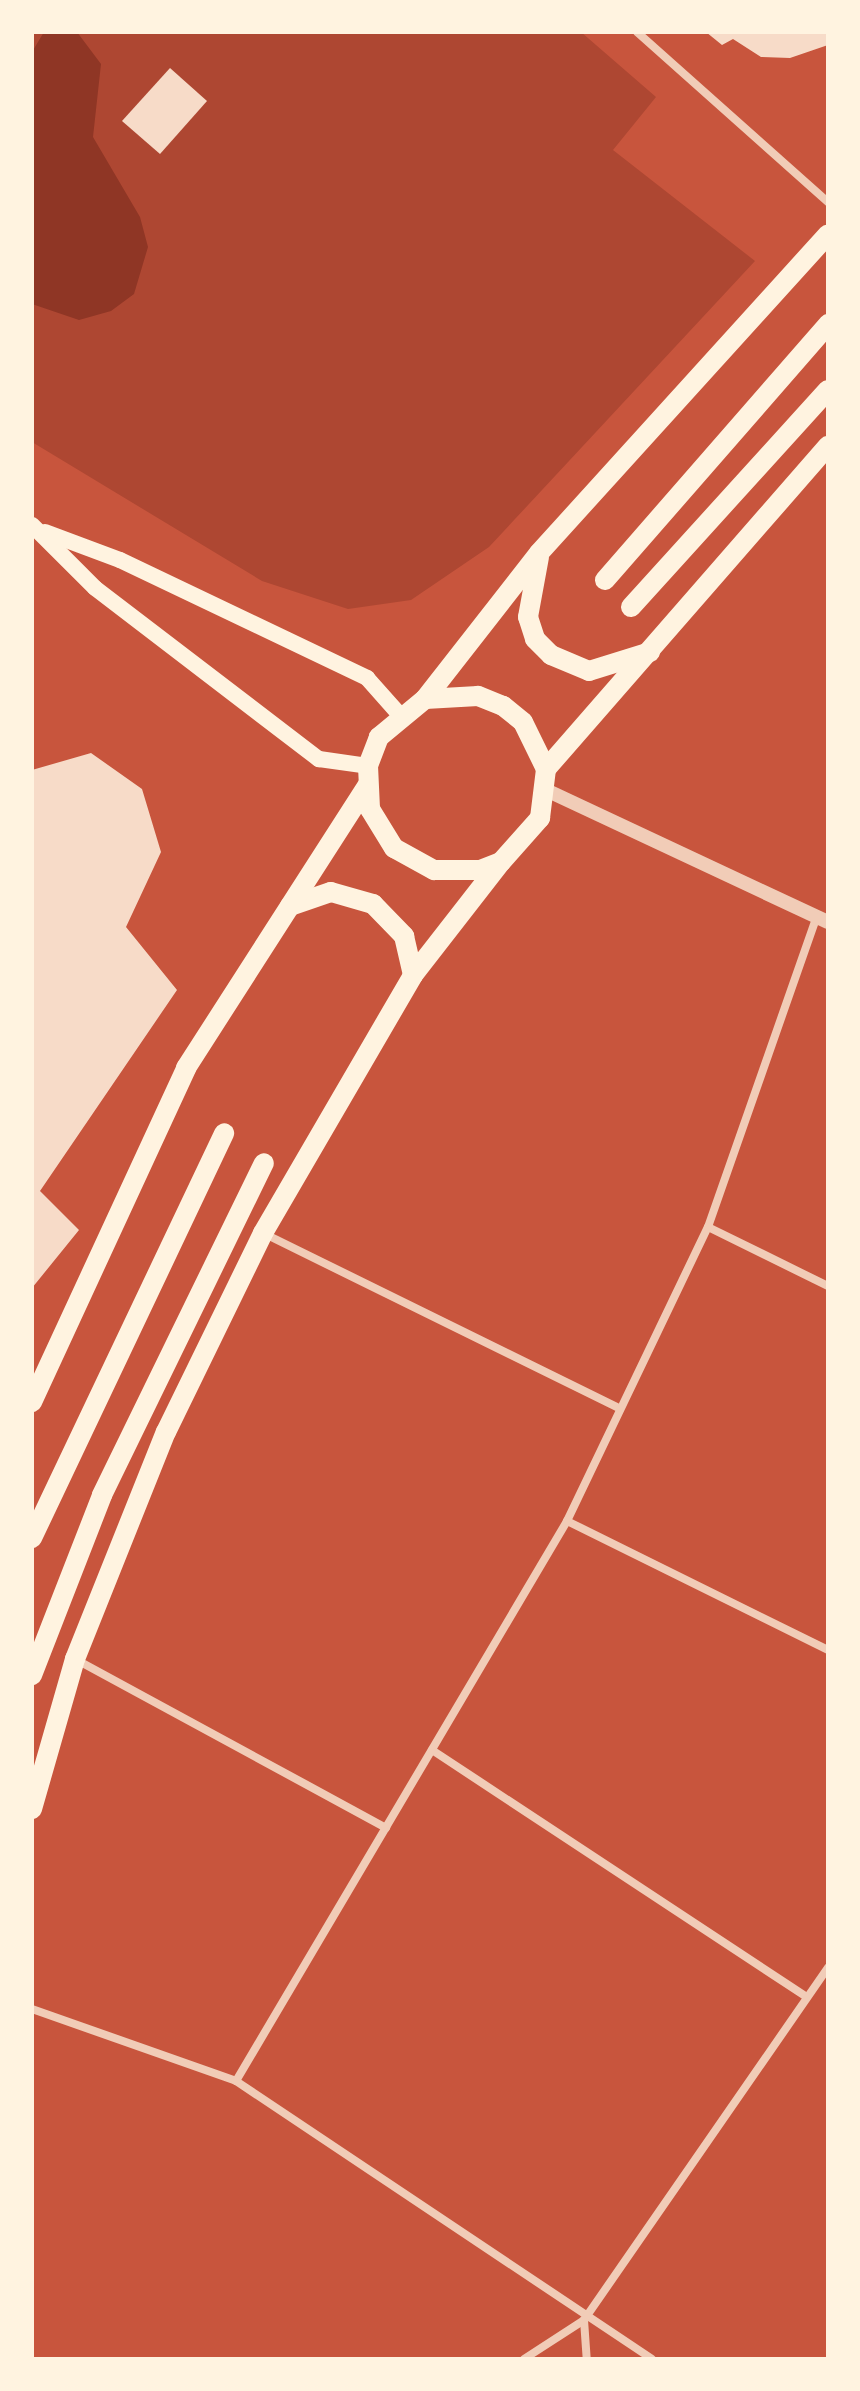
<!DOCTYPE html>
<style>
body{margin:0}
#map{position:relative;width:860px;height:2391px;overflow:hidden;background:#c8553d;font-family:Jost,sans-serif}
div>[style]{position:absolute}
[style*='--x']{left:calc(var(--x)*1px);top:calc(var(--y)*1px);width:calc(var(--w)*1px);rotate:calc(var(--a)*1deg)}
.green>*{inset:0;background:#ae4732}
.water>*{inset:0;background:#8f3625}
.building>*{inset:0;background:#f7dbc8}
.minor>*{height:8px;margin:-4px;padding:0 4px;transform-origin:4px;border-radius:4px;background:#f1ccb7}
.tertiary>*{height:14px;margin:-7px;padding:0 7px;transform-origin:7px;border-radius:7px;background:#f1ccb7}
.secondary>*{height:16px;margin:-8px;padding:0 8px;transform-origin:8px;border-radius:8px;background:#fff3e0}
.primary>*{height:20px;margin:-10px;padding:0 10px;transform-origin:10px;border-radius:10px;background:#fff3e0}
span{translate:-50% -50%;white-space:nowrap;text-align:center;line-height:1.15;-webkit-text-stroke:6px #fff3e0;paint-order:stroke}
.frame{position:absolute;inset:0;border:34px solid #fff3e0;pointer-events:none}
</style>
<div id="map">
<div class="green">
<i style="clip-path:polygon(32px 32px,581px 32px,656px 97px,613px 150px,755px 261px,489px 547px,411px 600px,348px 609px,262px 581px,32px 442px)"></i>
</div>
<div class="water">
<i style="clip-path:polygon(44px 32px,77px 32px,101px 64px,93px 137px,140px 217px,148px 247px,134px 294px,111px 311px,79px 320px,32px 304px,32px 52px)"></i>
</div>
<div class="building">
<i style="clip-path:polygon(706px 32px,828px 32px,828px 45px,790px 58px,761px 57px,733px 39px,722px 45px)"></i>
<i style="clip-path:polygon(170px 68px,207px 101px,160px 154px,122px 121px)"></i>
<i style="clip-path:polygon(91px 753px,142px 789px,161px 852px,126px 927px,177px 990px,40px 1191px,79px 1230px,32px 1288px,32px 770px)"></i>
</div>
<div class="minor">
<i style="--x:637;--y:32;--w:256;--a:41.7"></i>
<i style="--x:708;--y:1227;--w:134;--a:26.2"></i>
<i style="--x:263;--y:1233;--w:394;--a:26.2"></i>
<i style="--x:567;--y:1521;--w:291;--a:26.3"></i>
<i style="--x:75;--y:1659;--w:354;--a:28.5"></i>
<i style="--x:432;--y:1750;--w:445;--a:33.4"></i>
<i style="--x:32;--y:2009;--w:216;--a:19.4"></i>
<i style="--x:236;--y:2081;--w:500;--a:33.75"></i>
<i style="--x:236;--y:2081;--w:651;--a:-59.41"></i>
<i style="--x:567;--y:1521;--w:326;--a:-64.4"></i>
<i style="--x:708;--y:1227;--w:327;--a:-70.7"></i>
<i style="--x:584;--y:2320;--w:39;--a:86"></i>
<i style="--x:524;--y:2359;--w:72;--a:-33"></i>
<i style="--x:584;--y:2320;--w:429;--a:-55.3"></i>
</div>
<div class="tertiary">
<i style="--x:546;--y:790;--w:311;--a:25.1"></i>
</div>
<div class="secondary">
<i style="--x:32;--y:525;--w:89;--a:45"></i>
<i style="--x:95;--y:588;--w:282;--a:37.4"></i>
<i style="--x:319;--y:759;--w:49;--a:8.1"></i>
<i style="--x:45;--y:532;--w:80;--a:20.5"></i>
<i style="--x:120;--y:560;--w:274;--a:25.5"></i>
<i style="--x:367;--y:678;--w:48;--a:48.4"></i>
</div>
<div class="primary">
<i style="--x:539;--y:557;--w:61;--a:100.4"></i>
<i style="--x:528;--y:617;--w:23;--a:72"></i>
<i style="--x:535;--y:639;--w:23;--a:45"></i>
<i style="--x:551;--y:655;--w:41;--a:22.8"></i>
<i style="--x:589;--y:671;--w:64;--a:-17.3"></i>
<i style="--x:605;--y:580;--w:340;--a:-48.9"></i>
<i style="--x:631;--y:607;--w:293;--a:-47.8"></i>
<i style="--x:425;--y:699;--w:185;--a:-52"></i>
<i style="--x:539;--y:553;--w:430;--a:-47.8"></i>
<i style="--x:546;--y:769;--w:52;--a:-116.1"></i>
<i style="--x:523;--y:722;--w:26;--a:-141"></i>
<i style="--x:503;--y:706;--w:27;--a:-158"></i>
<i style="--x:478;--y:696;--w:53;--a:176.8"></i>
<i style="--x:425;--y:699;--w:60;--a:140.4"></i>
<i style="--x:379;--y:737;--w:31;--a:111"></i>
<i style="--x:368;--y:766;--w:43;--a:87.3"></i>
<i style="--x:370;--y:809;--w:46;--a:58.4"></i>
<i style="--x:394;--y:848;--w:46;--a:28.8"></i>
<i style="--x:434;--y:870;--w:46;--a:0"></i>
<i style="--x:480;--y:870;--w:22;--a:-21"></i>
<i style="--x:501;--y:862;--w:59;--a:-48.4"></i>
<i style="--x:540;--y:818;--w:49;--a:-83"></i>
<i style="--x:546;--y:769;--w:429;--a:-48.9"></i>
<i style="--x:290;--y:906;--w:43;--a:-18.9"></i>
<i style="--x:331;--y:892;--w:44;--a:15.9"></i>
<i style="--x:373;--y:904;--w:45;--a:45.9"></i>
<i style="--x:404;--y:936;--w:40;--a:77"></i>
<i style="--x:32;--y:1402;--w:368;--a:-65.2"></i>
<i style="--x:186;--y:1068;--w:335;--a:-57.3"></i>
<i style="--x:32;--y:1538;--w:448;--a:-64.6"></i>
<i style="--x:32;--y:1675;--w:193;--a:-68.7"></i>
<i style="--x:102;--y:1495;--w:369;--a:-64"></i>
<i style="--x:32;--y:1809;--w:156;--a:-74"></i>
<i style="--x:75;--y:1659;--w:245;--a:-68.2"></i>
<i style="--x:166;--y:1432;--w:221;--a:-64"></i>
<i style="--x:263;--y:1233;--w:298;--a:-59.8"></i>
<i style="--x:413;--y:975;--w:143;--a:-52.1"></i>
</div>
<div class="frame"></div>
</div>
